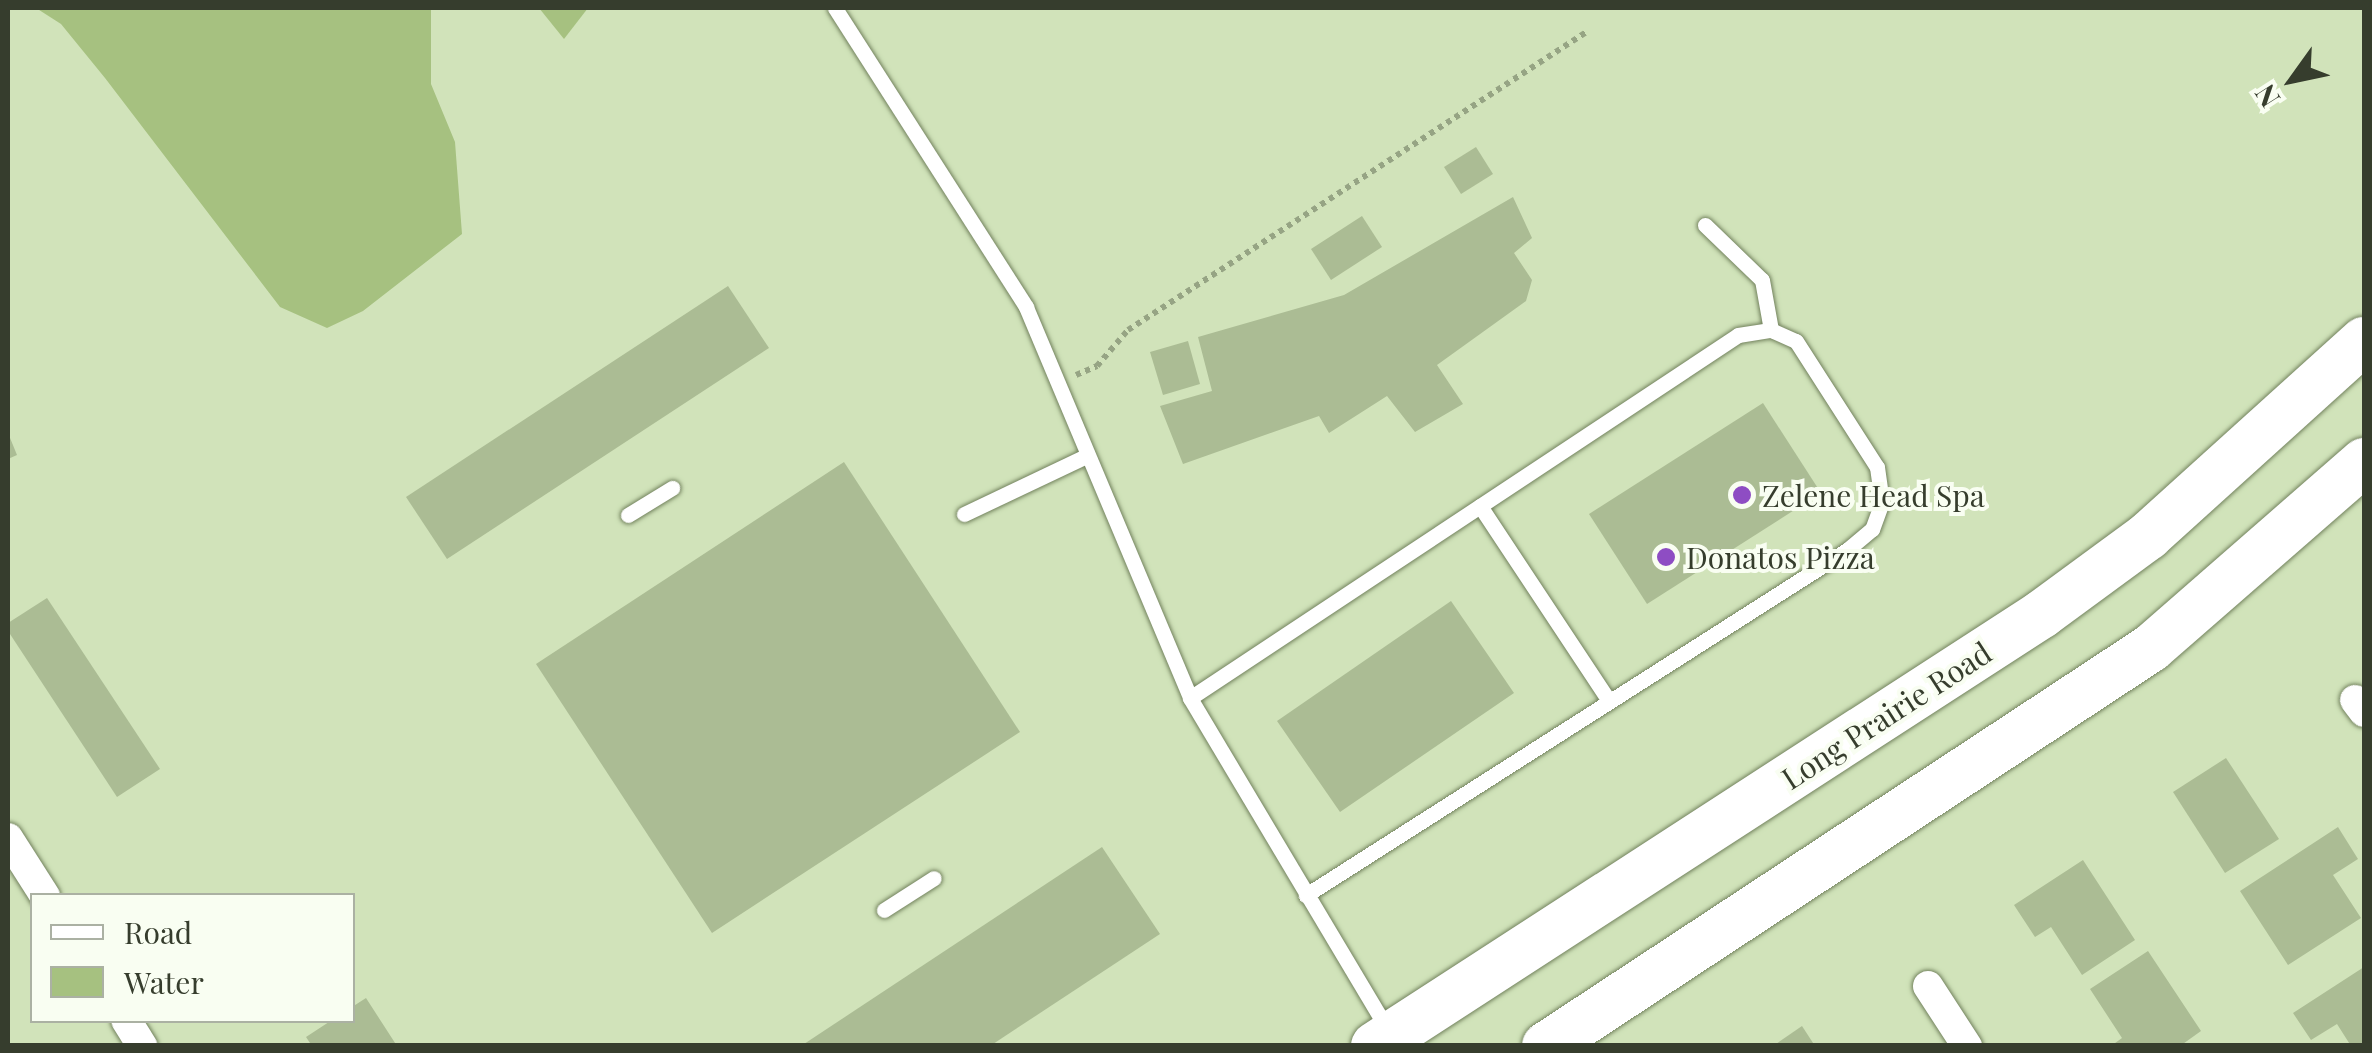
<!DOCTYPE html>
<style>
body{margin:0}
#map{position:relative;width:2372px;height:1053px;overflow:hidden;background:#d1e3ba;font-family:"Playfair Display",serif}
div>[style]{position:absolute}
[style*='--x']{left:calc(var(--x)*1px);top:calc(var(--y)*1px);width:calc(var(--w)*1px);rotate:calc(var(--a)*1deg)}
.water>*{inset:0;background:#a6c180}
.building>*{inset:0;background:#abbc94}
.path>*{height:6px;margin-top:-3px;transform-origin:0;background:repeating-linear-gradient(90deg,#96a484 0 5px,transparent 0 10px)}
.roads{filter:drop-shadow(0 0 2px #72825d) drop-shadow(0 0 2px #72825d)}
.lane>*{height:15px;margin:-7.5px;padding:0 7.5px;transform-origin:7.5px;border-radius:7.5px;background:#fff}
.street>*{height:30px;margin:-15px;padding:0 15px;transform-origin:15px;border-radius:15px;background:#fff}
.primary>*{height:48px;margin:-24px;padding:0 24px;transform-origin:24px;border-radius:24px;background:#fff}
.dots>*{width:28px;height:28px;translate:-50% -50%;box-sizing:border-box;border:5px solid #f9fef2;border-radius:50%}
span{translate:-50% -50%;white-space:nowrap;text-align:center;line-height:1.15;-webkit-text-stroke:8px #f9fef2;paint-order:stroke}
.poi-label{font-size:30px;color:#363d2d}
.left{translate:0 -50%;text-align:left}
.street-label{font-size:30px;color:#363d2d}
.frame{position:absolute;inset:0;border:10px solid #363d2d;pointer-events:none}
.legend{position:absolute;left:30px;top:893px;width:325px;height:130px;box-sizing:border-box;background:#f9fef2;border:2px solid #abb1a3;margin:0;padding:12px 18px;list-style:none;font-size:30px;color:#363d2d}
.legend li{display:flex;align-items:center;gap:20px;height:50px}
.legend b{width:50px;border:2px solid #abb1a3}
.north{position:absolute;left:2242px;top:30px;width:100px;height:100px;-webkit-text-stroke:8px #f9fef2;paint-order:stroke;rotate:237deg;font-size:28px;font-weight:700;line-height:40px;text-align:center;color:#363d2d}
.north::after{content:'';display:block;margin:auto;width:35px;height:45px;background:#363d2d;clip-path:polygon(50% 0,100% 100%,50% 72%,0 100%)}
</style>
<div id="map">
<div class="water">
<i style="clip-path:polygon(36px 8px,431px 8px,431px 84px,455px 142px,462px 234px,363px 311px,327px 328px,280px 307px,105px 78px,61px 24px)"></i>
<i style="clip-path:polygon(539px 8px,588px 8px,564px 39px)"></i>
</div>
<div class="building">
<i style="clip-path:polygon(1476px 147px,1493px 174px,1461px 194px,1444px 167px)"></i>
<i style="clip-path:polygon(1513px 197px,1532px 238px,1514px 253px,1532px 280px,1526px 301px,1437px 365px,1463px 404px,1415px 432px,1387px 396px,1329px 433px,1319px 416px,1183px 464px,1160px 406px,1212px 391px,1198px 337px,1344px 295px)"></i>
<i style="clip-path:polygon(1362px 216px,1382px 247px,1331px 280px,1311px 249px)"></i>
<i style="clip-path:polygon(728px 286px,769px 348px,447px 559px,406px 497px)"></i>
<i style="clip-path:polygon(1188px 341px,1200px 384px,1163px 395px,1150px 352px)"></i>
<i style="clip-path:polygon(1763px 403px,1821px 493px,1647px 604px,1589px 514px)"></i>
<i style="clip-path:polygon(8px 433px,17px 455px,8px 459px)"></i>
<i style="clip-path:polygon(844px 462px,1020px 732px,712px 933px,536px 664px)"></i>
<i style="clip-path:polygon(47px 598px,160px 769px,117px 797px,8px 631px,8px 623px)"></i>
<i style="clip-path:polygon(1451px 601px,1514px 693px,1340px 812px,1277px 721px)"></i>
<i style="clip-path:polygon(2226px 758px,2279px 839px,2225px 873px,2173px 792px)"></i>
<i style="clip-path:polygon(2338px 827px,2358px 859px,2333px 875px,2361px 918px,2288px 965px,2240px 891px)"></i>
<i style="clip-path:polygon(1102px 847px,1160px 934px,990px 1046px,801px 1046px)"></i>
<i style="clip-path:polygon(2083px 860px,2135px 940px,2082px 975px,2051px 927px,2035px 937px,2014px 905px)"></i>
<i style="clip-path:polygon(2148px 951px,2201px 1031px,2180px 1046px,2111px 1046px,2122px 1038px,2090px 989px)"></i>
<i style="clip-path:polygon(2364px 967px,2364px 1046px,2351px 1046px,2337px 1024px,2311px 1040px,2293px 1013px)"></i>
<i style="clip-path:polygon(366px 998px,397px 1046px,312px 1046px,306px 1037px,332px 1020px,352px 1020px,352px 1007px)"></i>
<i style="clip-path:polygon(1802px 1026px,1815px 1046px,1773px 1046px)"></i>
</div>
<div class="path">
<i style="--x:1076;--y:375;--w:23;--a:-23"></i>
<i style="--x:1097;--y:366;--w:48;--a:-49.3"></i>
<i style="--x:1128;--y:330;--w:549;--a:-33.02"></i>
</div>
<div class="roads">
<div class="lane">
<i style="--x:835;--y:8;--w:355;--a:57.4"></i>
<i style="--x:1026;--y:307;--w:424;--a:67.2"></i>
<i style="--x:1190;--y:698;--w:389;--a:59.2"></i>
<i style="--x:1705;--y:225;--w:79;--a:44"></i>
<i style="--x:1762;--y:280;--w:51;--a:79.8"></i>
<i style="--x:1480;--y:506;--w:234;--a:56.5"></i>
<i style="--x:964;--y:514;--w:135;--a:-25.4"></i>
<i style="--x:628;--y:515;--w:52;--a:-31.5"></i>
<i style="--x:1190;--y:698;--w:657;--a:-33.52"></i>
<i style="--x:1738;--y:335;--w:33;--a:-9"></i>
<i style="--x:1771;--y:330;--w:27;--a:24"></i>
<i style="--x:1796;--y:341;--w:150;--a:57.3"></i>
<i style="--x:1877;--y:467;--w:35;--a:82"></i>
<i style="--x:1882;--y:502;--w:29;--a:110"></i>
<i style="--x:1872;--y:529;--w:33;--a:140"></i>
<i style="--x:1847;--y:550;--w:642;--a:147.47"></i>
<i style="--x:884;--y:910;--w:59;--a:-32.6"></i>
</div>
<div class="street">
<i style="--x:2355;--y:700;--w:15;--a:53"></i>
<i style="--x:8;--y:838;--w:69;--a:57.5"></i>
<i style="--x:1928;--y:986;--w:72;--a:57"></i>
<i style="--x:126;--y:1020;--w:31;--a:58"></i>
</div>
<div class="primary">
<i style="--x:1375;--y:1046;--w:795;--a:-32.93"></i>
<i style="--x:2042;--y:614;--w:132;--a:-36.3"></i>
<i style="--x:2148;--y:536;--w:291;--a:-42.1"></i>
<i style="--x:1546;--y:1046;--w:724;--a:-33.34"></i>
<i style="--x:2151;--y:648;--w:283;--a:-41.1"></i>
</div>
</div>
<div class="dots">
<i style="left:1742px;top:495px;background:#8e4dc3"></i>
<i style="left:1666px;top:557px;background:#8e4dc3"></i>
</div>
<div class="poi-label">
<span class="left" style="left:1762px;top:495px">Zelene Head Spa</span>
<span class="left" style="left:1686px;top:557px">Donatos Pizza</span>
</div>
<div class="street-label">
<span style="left:1886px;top:715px;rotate:-33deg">Long Prairie Road</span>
</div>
<div class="frame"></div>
<ul class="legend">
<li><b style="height:12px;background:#fff"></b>Road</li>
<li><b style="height:28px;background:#a6c180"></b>Water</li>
</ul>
<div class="north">N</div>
</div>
